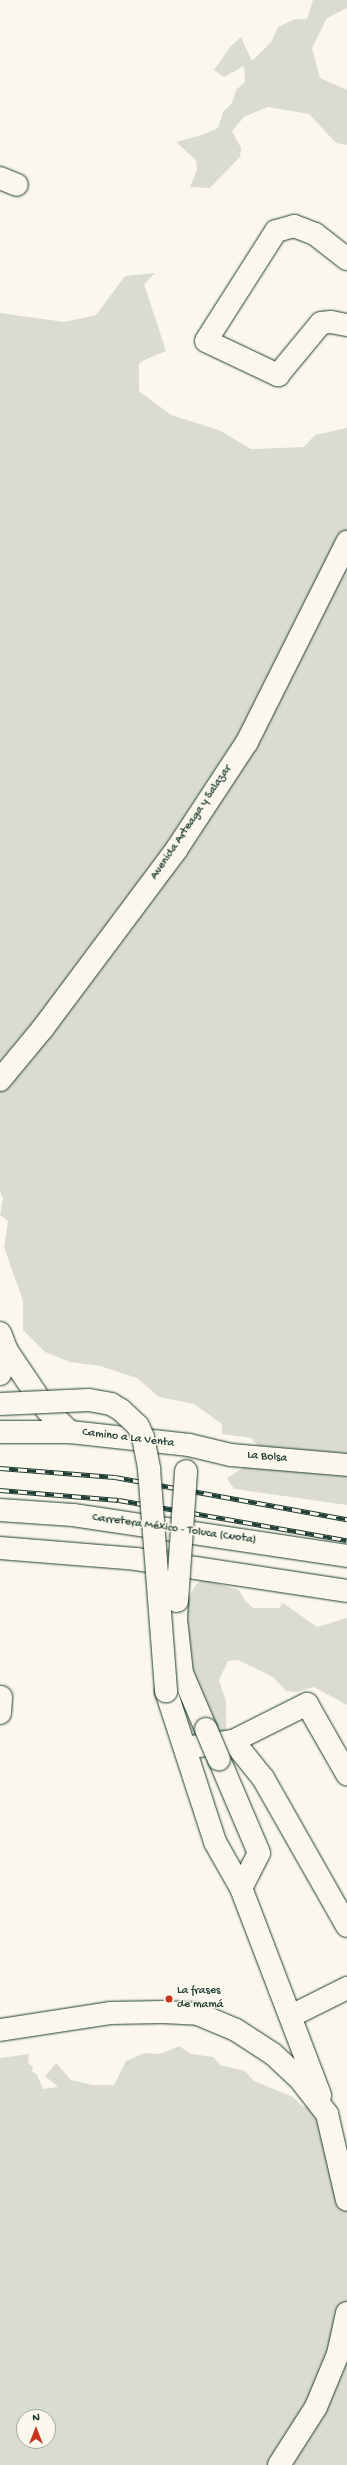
<!DOCTYPE html>
<meta charset="utf-8">
<style>
body{margin:0}
#map{position:relative;width:347px;height:2465px;overflow:hidden;background:#fbf7ec;font-family:"Gochi Hand",sans-serif}
div>[style]{position:absolute}
[style*='--x']{left:calc(var(--x)*1px);top:calc(var(--y)*1px);width:calc(var(--w)*1px);rotate:calc(var(--a)*1deg)}
.green>*{inset:0;background:#dbdcd1}
.roads{filter:drop-shadow(0 0 1px #1f3d34) drop-shadow(0 0 1px #1f3d34)}
.minor>*{height:22px;margin:-11px;padding:0 11px;transform-origin:11px;border-radius:11px;background:#fbf7ec}
.highway>*{height:22px;margin:-11px;padding:0 11px;transform-origin:11px;border-radius:11px;background:#fbf7ec}
.rail>*{height:4.5px;margin-top:-2.25px;transform-origin:0;background:repeating-linear-gradient(90deg,#fbf7ec 0 9px,#1f3d34 0 18px);box-sizing:border-box;border-block:1px solid #1f3d34}
.bridges{filter:drop-shadow(0 0 1px #1f3d34) drop-shadow(0 0 1px #1f3d34)}
.minor-bridge>*{height:22px;margin:-11px;padding:0 11px;transform-origin:11px;border-radius:11px;background:#fbf7ec}
.dots>*{width:11px;height:11px;translate:-50% -50%;box-sizing:border-box;border:2px solid #fbf7ec;border-radius:50%}
span{translate:-50% -50%;white-space:nowrap;text-align:center;line-height:1.15;-webkit-text-stroke:3px #fbf7ec;paint-order:stroke}
.street-label{font-size:12px;color:#1f3d34}
.poi-label{font-size:12px;color:#1f3d34}
.left{translate:0 -50%;text-align:left}
.north{position:absolute;left:16px;top:2409px;width:40px;height:40px;box-sizing:border-box;background:#fbf7ec;border:1px solid #a3ada2;border-radius:50%;rotate:0deg;font-size:11px;font-weight:700;line-height:16px;text-align:center;color:#1f3d34}
.north::after{content:'';display:block;margin:auto;width:14px;height:18px;background:#c8321e;clip-path:polygon(50% 0,100% 100%,50% 72%,0 100%)}
</style>
<div id="map">
<div class="green">
<i style="clip-path:polygon(313px 0,347px 0,347px 8px,327px 18px,312px 48px,320px 78px,347px 90px,347px 145px,336px 143px,309px 114px,268px 107px,244px 117px,232px 131px,241px 148px,240px 157px,210px 188px,190px 187px,197px 170px,196px 160px,176px 142px,205px 134px,218px 128px,223px 112px,232px 103px,236px 90px,245px 82px,244px 66px,224px 77px,214px 70px,230px 47px,241px 37px,252px 61px,271px 42px,278px 27px,295px 19px,307px 19px)"></i>
<i style="clip-path:polygon(155px 273px,144px 284px,166px 351px,144px 360px,139px 364px,139px 391px,171px 415px,219px 430px,251px 449px,304px 447px,315px 435px,347px 428px,347px 1505px,234px 1489px,227px 1478px,244px 1467px,262px 1451px,251px 1438px,222px 1434px,222px 1424px,194px 1404px,159px 1397px,137px 1378px,100px 1366px,70px 1362px,45px 1352px,23px 1330px,23px 1301px,4px 1247px,8px 1221px,0 1215px,3px 1198px,0 1191px,0 313px,64px 322px,96px 315px,125px 276px)"></i>
<i style="clip-path:polygon(202px 1579px,239px 1590px,244px 1599px,253px 1608px,279px 1608px,283px 1603px,317px 1627px,347px 1618px,347px 1705px,314px 1687px,296px 1692px,286px 1691px,273px 1677px,238px 1660px,228px 1661px,219px 1680px,226px 1701px,226px 1730px,214px 1744px,195px 1692px,177px 1607px,190px 1595px,195px 1586px)"></i>
<i style="clip-path:polygon(evenodd,179px 2046px,191px 2054px,213px 2057px,220px 2065px,245px 2071px,254px 2081px,293px 2097px,303px 2107px,316px 2106px,347px 2169px,347px 2465px,0 2465px,0 2058px,29px 2054px,28px 2063px,33px 2067px,32px 2071px,37px 2075px,43px 2089px,58px 2087px,45px 2076px,56px 2063px,71px 2080px,93px 2085px,114px 2085px,126px 2061px,145px 2053px,160px 2054px,179px 2046px,24px 2417px,48px 2417px,48px 2441px,24px 2441px,24px 2417px)"></i>
</div>
<div class="roads">
<div class="minor">
<i style="--x:0;--y:178;--w:18;--a:22"></i>
<i style="--x:347;--y:259;--w:41;--a:-142"></i>
<i style="--x:315;--y:234;--w:22;--a:-159"></i>
<i style="--x:294;--y:226;--w:19;--a:164"></i>
<i style="--x:276;--y:231;--w:130;--a:122.5"></i>
<i style="--x:206;--y:341;--w:80;--a:25.3"></i>
<i style="--x:278;--y:375;--w:67;--a:-50.4"></i>
<i style="--x:321;--y:323;--w:10;--a:-6"></i>
<i style="--x:331;--y:322;--w:16;--a:11"></i>
<i style="--x:0;--y:1080;--w:67;--a:-50.4"></i>
<i style="--x:43;--y:1028;--w:222;--a:-53.2"></i>
<i style="--x:176;--y:850;--w:129;--a:-56.7"></i>
<i style="--x:247;--y:742;--w:224;--a:-63.4"></i>
<i style="--x:0;--y:1333;--w:19;--a:69"></i>
<i style="--x:7;--y:1351;--w:71;--a:55.9"></i>
<i style="--x:47;--y:1410;--w:32;--a:44"></i>
<i style="--x:70;--y:1432;--w:120;--a:6.2"></i>
<i style="--x:189;--y:1445;--w:43;--a:13.4"></i>
<i style="--x:231;--y:1455;--w:116;--a:4.9"></i>
<i style="--x:0;--y:1374;--w:24;--a:-73"></i>
<i style="--x:0;--y:1432;--w:70;--a:0"></i>
<i style="--x:177;--y:1601;--w:18;--a:93"></i>
<i style="--x:176;--y:1619;--w:54;--a:83.7"></i>
<i style="--x:182;--y:1673;--w:61;--a:66.8"></i>
<i style="--x:166;--y:1691;--w:159;--a:72"></i>
<i style="--x:215;--y:1842;--w:53;--a:60.5"></i>
<i style="--x:241;--y:1888;--w:222;--a:69.1"></i>
<i style="--x:0;--y:1713;--w:16;--a:-86"></i>
<i style="--x:233;--y:1741;--w:48;--a:51"></i>
<i style="--x:263;--y:1778;--w:170;--a:60.4"></i>
<i style="--x:185;--y:1748;--w:49;--a:-8.3"></i>
<i style="--x:233;--y:1741;--w:83;--a:-26.6"></i>
<i style="--x:307;--y:1704;--w:81;--a:60.3"></i>
<i style="--x:219;--y:1759;--w:102;--a:66.9"></i>
<i style="--x:259;--y:1853;--w:39;--a:117"></i>
<i style="--x:291;--y:2016;--w:63;--a:-26.6"></i>
<i style="--x:0;--y:2030;--w:111;--a:-8.8"></i>
<i style="--x:110;--y:2013;--w:53;--a:-1.1"></i>
<i style="--x:163;--y:2012;--w:35;--a:3"></i>
<i style="--x:198;--y:2014;--w:41;--a:22.8"></i>
<i style="--x:236;--y:2030;--w:44;--a:33"></i>
<i style="--x:273;--y:2054;--w:35;--a:43"></i>
<i style="--x:299;--y:2078;--w:46;--a:52.1"></i>
<i style="--x:327;--y:2114;--w:88;--a:76.9"></i>
<i style="--x:279;--y:2465;--w:69;--a:-57.5"></i>
<i style="--x:316;--y:2407;--w:57;--a:-67.5"></i>
<i style="--x:338;--y:2354;--w:42;--a:-77.6"></i>
</div>
<div class="highway">
<i style="--x:0;--y:1510;--w:73;--a:3.9"></i>
<i style="--x:73;--y:1515;--w:277;--a:8.5"></i>
<i style="--x:0;--y:1548;--w:136;--a:4.6"></i>
<i style="--x:136;--y:1559;--w:213;--a:8.6"></i>
</div>
</div>
<div class="rail">
<i style="--x:0;--y:1468;--w:115;--a:4.5"></i>
<i style="--x:115;--y:1477;--w:236;--a:10.3"></i>
<i style="--x:0;--y:1490;--w:119;--a:4.8"></i>
<i style="--x:119;--y:1500;--w:231;--a:10"></i>
</div>
<div class="bridges">
<div class="minor-bridge">
<i style="--x:0;--y:1404;--w:89;--a:-2.6"></i>
<i style="--x:89;--y:1400;--w:22;--a:10"></i>
<i style="--x:111;--y:1404;--w:12;--a:31"></i>
<i style="--x:121;--y:1410;--w:23;--a:43"></i>
<i style="--x:138;--y:1426;--w:12;--a:66"></i>
<i style="--x:143;--y:1437;--w:33;--a:79"></i>
<i style="--x:149;--y:1469;--w:223;--a:85.6"></i>
<i style="--x:177;--y:1601;--w:130;--a:-86"></i>
<i style="--x:206;--y:1729;--w:33;--a:67"></i>
</div>
</div>
<div class="dots">
<i style="left:169px;top:1999px;background:#c8321e"></i>
</div>
<div class="street-label">
<span style="left:192px;top:823px;rotate:-56deg">Avenida Arteaga y Salazar</span>
<span style="left:128px;top:1439px;rotate:7deg">Camino a La Venta</span>
<span style="left:267px;top:1458px;rotate:5deg">La Bolsa</span>
<span style="left:174px;top:1530px;rotate:8deg">Carretera México - Toluca (Cuota)</span>
</div>
<div class="poi-label">
<span class="left" style="left:177px;top:1999px">La frases<br>de mamá</span>
</div>
<div class="north">N</div>
</div>
